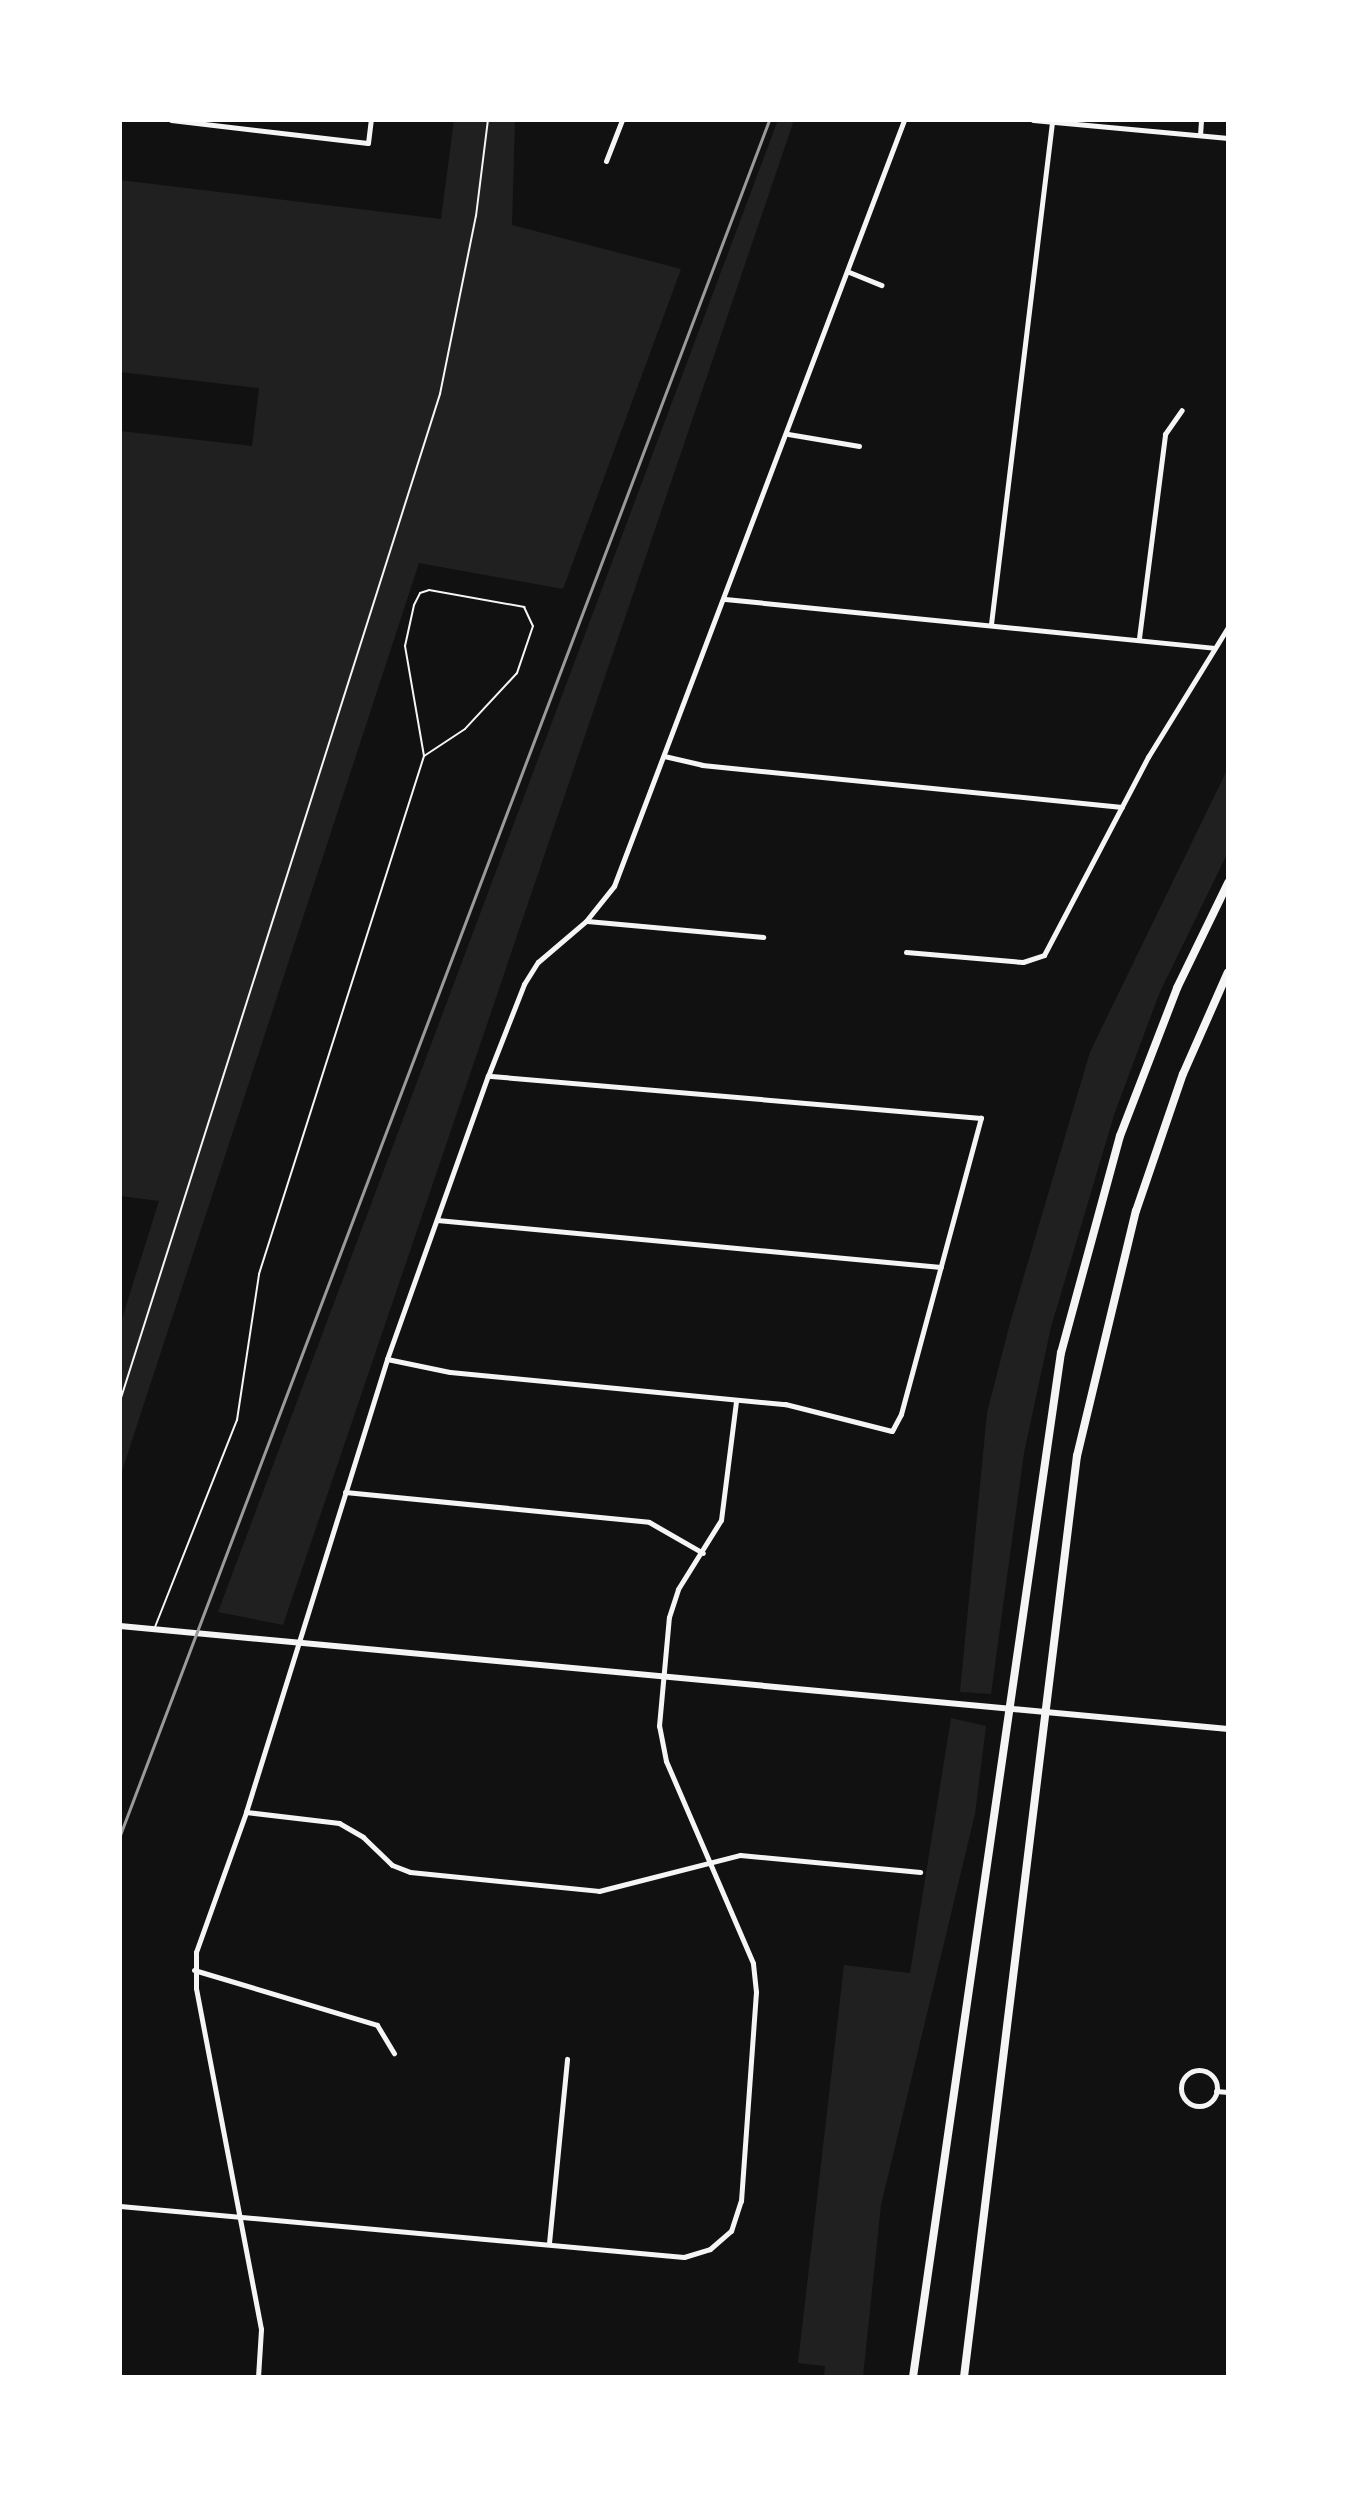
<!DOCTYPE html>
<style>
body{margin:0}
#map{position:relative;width:1348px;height:2497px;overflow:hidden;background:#111;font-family:"IBM Plex Sans",sans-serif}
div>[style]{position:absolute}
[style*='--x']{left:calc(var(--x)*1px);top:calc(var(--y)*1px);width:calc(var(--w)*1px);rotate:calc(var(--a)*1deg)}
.green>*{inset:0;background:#202020}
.path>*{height:2px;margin:-1px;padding:0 1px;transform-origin:1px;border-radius:1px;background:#f5f5f5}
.service>*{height:2px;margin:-1px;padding:0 1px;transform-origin:1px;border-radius:1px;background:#f5f5f5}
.minor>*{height:5px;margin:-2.5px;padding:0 2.5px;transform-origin:2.5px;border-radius:2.5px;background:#f5f5f5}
.minor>.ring{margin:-2.5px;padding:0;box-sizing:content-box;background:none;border:5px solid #f5f5f5;border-radius:50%}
.tertiary>*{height:6px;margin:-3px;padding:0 3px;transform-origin:3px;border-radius:3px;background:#f5f5f5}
.motorway>*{height:8px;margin:-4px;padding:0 4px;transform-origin:4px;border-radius:4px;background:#f5f5f5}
.rail>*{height:3px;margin:-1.5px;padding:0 1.5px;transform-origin:1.5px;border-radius:1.5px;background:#9a9a9a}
span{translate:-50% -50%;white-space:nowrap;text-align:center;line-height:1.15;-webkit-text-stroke:6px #fff;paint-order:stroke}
.frame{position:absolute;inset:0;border:122px solid #fff;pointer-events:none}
</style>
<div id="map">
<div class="green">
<i style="clip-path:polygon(454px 120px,515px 120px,512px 225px,681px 269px,563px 589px,419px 563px,120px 1477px,120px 1325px,159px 1201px,120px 1196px,120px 431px,252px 446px,259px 388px,120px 372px,120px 180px,441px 219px)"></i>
<i style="clip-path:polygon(778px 120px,794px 120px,283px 1625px,218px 1612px)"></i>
<i style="clip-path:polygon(1228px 768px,1228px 852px,1159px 994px,1114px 1115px,1051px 1327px,1024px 1453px,991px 1694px,960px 1692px,987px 1413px,1010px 1323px,1090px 1052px)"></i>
<i style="clip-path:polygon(951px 1718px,986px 1726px,975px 1814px,881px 2205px,863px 2377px,824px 2377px,825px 2366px,798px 2363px,844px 1965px,910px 1973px)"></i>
</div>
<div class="path">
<i style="--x:120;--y:1401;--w:1057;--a:-72.37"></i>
<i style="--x:440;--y:394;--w:182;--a:-78.6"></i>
<i style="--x:476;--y:216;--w:97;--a:-82.9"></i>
</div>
<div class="service">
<i style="--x:155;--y:1627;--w:223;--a:-68.4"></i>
<i style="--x:237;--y:1420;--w:148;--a:-81.4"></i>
<i style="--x:259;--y:1274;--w:544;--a:-72.33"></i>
<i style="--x:424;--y:756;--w:112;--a:-99.8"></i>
<i style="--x:405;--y:646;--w:42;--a:-77.6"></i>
<i style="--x:414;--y:605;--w:13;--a:-63"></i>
<i style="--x:420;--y:593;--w:9;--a:-18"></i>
<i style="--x:429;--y:590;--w:97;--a:10.1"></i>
<i style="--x:524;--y:607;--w:21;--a:65"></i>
<i style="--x:533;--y:626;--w:50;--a:108.8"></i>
<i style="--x:517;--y:673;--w:76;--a:132.9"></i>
<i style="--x:465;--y:729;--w:49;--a:146.6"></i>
</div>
<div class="minor">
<i style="--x:171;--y:120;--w:198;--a:6.7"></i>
<i style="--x:368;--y:143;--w:23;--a:-83"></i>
<i style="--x:1033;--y:120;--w:196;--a:5.3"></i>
<i style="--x:1200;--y:135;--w:15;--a:-86"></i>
<i style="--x:606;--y:161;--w:44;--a:-68.7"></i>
<i style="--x:849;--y:272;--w:35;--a:22"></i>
<i style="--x:788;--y:434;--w:72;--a:9.6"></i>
<i style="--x:725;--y:599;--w:492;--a:5.7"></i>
<i style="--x:991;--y:624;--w:506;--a:-83.07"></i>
<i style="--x:1139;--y:638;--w:206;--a:-82.7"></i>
<i style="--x:1165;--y:434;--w:29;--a:-55"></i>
<i style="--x:664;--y:756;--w:39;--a:13"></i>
<i style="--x:702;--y:765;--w:422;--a:5.7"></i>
<i style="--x:587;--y:921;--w:177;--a:5.2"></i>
<i style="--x:906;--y:952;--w:117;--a:4.9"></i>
<i style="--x:1023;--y:962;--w:22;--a:-18"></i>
<i style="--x:1044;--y:955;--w:224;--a:-62.3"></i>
<i style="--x:1148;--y:757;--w:153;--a:-58.4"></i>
<i style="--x:437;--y:1220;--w:506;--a:5.33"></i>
<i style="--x:387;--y:1359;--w:64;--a:11.7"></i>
<i style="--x:450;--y:1372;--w:337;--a:5.5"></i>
<i style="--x:785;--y:1404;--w:110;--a:14.2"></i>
<i style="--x:892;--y:1431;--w:19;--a:-62"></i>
<i style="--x:901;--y:1414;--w:307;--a:-74.9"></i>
<i style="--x:981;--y:1118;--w:495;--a:-175.1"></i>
<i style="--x:345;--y:1492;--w:305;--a:5.6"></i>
<i style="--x:649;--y:1522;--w:62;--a:29.9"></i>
<i style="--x:246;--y:1812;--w:94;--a:6.7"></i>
<i style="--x:339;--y:1823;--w:28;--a:30"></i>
<i style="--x:363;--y:1837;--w:40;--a:44"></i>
<i style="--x:392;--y:1865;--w:19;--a:21"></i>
<i style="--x:410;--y:1872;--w:190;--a:5.7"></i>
<i style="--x:599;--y:1891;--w:146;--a:-14.3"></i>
<i style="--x:740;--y:1855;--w:181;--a:5.4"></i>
<i style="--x:194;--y:1970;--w:191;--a:16.7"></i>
<i style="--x:377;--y:2025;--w:33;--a:59"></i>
<i class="ring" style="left:1181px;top:2070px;width:31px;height:31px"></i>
<i style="--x:1216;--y:2091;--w:12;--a:5"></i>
<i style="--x:120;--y:2206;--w:566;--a:5.17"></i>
<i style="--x:684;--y:2257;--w:27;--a:-17"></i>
<i style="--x:710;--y:2249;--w:28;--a:-41"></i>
<i style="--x:731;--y:2231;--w:32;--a:-72"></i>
<i style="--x:741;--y:2201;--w:210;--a:-85.9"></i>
<i style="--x:756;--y:1992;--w:29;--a:-96"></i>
<i style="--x:753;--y:1963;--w:220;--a:-113.3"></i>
<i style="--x:666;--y:1761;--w:36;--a:-101"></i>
<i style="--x:659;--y:1726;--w:109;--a:-84.8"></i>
<i style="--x:669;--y:1617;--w:29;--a:-72"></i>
<i style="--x:678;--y:1589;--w:81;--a:-58.1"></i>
<i style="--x:721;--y:1520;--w:120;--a:-82.8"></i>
<i style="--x:549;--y:2243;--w:185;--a:-84.4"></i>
<i style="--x:137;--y:2377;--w:38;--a:0"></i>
<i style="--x:258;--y:2377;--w:48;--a:-86.4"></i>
<i style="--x:261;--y:2329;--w:347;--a:-100.8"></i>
<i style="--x:196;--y:1988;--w:36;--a:-90"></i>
<i style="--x:196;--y:1952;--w:149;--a:-70.3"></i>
<i style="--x:246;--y:1812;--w:474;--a:-72.7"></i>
<i style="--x:387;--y:1359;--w:300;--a:-70.4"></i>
<i style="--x:488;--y:1076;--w:99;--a:-68.6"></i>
<i style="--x:524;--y:984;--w:26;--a:-58"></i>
<i style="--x:538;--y:962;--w:63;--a:-40.5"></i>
<i style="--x:586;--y:921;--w:45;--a:-51.3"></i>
<i style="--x:614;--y:886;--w:819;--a:-69.26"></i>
</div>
<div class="tertiary">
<i style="--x:120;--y:1626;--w:1113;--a:5.31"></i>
</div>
<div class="motorway">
<i style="--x:913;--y:2377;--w:1035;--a:-81.78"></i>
<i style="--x:1061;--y:1353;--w:225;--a:-74.8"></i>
<i style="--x:1120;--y:1136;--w:159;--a:-68.9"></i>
<i style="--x:1177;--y:988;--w:117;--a:-64.1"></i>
<i style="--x:964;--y:2377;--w:928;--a:-83.01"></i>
<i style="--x:1077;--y:1456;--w:252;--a:-76.5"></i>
<i style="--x:1136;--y:1211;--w:145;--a:-71.1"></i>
<i style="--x:1183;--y:1074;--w:111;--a:-66.2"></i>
</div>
<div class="rail">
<i style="--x:120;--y:1835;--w:1834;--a:-69.27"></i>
</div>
<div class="frame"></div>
</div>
